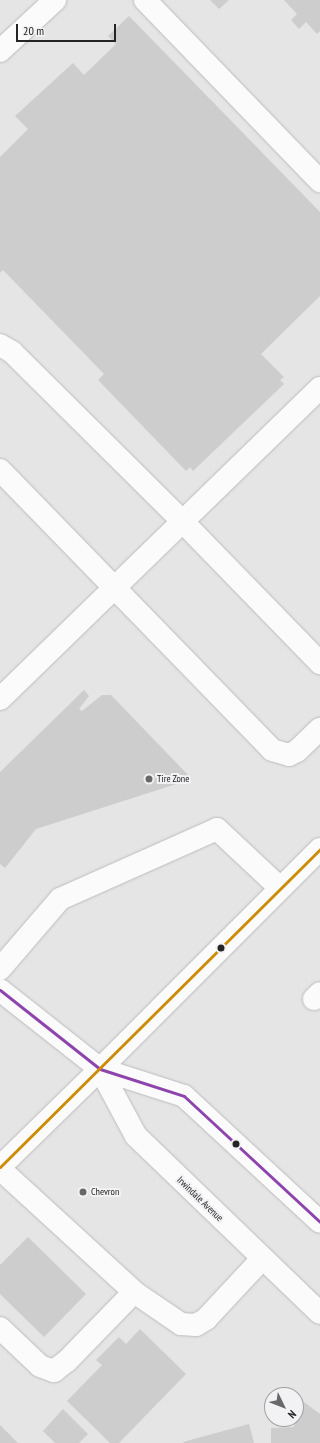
<!DOCTYPE html>
<style>
body{margin:0}
#map{position:relative;width:320px;height:1443px;overflow:hidden;background:#e5e5e6;font-family:"PT Sans Narrow",sans-serif}
div>[style]{position:absolute}
[style*='--x']{left:calc(var(--x)*1px);top:calc(var(--y)*1px);width:calc(var(--w)*1px);rotate:calc(var(--a)*1deg)}
.building>*{inset:0;background:#cdcdcd}
.roads{filter:drop-shadow(0 0 1px #bcbcbc) drop-shadow(0 0 1px #bcbcbc)}
.minor>*{height:22px;margin:-11px;padding:0 11px;transform-origin:11px;border-radius:11px;background:#fbfbfb}
.major>*{height:22px;margin:-11px;padding:0 11px;transform-origin:11px;border-radius:11px;background:#fbfbfb}
.bus-1>*{height:3px;margin:-1.5px;padding:0 1.5px;transform-origin:1.5px;border-radius:1.5px;background:#8e44ad}
.bus-2>*{height:3px;margin:-1.5px;padding:0 1.5px;transform-origin:1.5px;border-radius:1.5px;background:#cd8c07}
.dots>*{width:11px;height:11px;translate:-50% -50%;box-sizing:border-box;border:2px solid #f2f2f4;border-radius:50%}
span{translate:-50% -50%;white-space:nowrap;text-align:center;line-height:1.15;-webkit-text-stroke:4px #f2f2f4;paint-order:stroke}
.poi-label{font-size:10px;color:#242425}
.left{translate:0 -50%;text-align:left}
.street-label{font-size:10px;color:#242425}
.north{position:absolute;left:264px;top:1387px;width:40px;height:40px;box-sizing:border-box;background:#f2f2f4;border:1px solid #a0a0a1;border-radius:50%;rotate:133deg;font-size:11px;font-weight:700;line-height:16px;text-align:center;color:#242425}
.north::after{content:'';display:block;margin:auto;width:14px;height:18px;background:#686869;clip-path:polygon(50% 0,100% 100%,50% 72%,0 100%)}
.scale{position:absolute;left:16px;top:24px;width:100px;height:18px;box-sizing:border-box;border:2px solid #242425;border-top:0;padding-left:5px;font-size:12px;line-height:14px;white-space:nowrap;color:#242425;-webkit-text-stroke:3px #f2f2f4;paint-order:stroke}
</style>
<div id="map">
<div class="building">
<i style="clip-path:polygon(210px 0,229px 0,219px 9px)"></i>
<i style="clip-path:polygon(284px 0,320px 0,320px 31px,317px 34px,306px 22px,299px 29px,291px 20px,297px 14px)"></i>
<i style="clip-path:polygon(129px 16px,320px 212px,320px 296px,261px 354px,284px 377px,280px 380px,284px 384px,193px 471px,190px 467px,186px 471px,98px 380px,104px 374px,3px 270px,0 273px,0 157px,28px 129px,15px 116px,73px 63px,84px 75px,116px 44px,108px 36px)"></i>
<i style="clip-path:polygon(84px 690px,89px 696px,79px 709px,82px 711px,102px 695px,111px 695px,192px 779px,36px 829px,5px 868px,0 864px,0 772px)"></i>
<i style="clip-path:polygon(28px 1237px,86px 1294px,44px 1337px,0 1294px,0 1265px)"></i>
<i style="clip-path:polygon(140px 1329px,186px 1374px,119px 1443px,110px 1443px,67px 1401px,102px 1365px,96px 1360px,119px 1337px,126px 1344px)"></i>
<i style="clip-path:polygon(296px 1396px,320px 1414px,320px 1443px,271px 1443px,271px 1428px,294px 1427px)"></i>
<i style="clip-path:polygon(63px 1409px,88px 1434px,79px 1443px,55px 1443px,43px 1431px)"></i>
<i style="clip-path:polygon(249px 1424px,254px 1443px,184px 1443px,183px 1442px)"></i>
<i style="clip-path:polygon(0 1425px,18px 1443px,0 1443px)"></i>
</div>
<div class="roads">
<div class="minor">
<i style="--x:145;--y:0;--w:252;--a:46"></i>
<i style="--x:0;--y:51;--w:75;--a:-42.8"></i>
<i style="--x:0;--y:345;--w:14;--a:30"></i>
<i style="--x:12;--y:352;--w:241;--a:44.8"></i>
<i style="--x:183;--y:522;--w:197;--a:45.8"></i>
<i style="--x:0;--y:470;--w:390;--a:45.8"></i>
<i style="--x:272;--y:750;--w:18;--a:16"></i>
<i style="--x:289;--y:755;--w:9;--a:-27"></i>
<i style="--x:297;--y:751;--w:32;--a:-44"></i>
<i style="--x:0;--y:699;--w:446;--a:-44.2"></i>
<i style="--x:0;--y:969;--w:92;--a:-49.4"></i>
<i style="--x:60;--y:899;--w:172;--a:-24"></i>
<i style="--x:217;--y:829;--w:86;--a:43.1"></i>
<i style="--x:314;--y:999;--w:8;--a:-45"></i>
<i style="--x:0;--y:1167;--w:140;--a:-44.4"></i>
<i style="--x:0;--y:1169;--w:182;--a:42.5"></i>
<i style="--x:0;--y:1328;--w:55;--a:43.5"></i>
<i style="--x:40;--y:1366;--w:15;--a:20"></i>
<i style="--x:54;--y:1371;--w:16;--a:-38"></i>
<i style="--x:67;--y:1361;--w:96;--a:-45.8"></i>
<i style="--x:134;--y:1292;--w:57;--a:34.2"></i>
<i style="--x:181;--y:1324;--w:15;--a:4"></i>
<i style="--x:196;--y:1325;--w:12;--a:-31"></i>
<i style="--x:206;--y:1319;--w:82;--a:-47"></i>
</div>
<div class="major">
<i style="--x:0;--y:990;--w:127;--a:38.3"></i>
<i style="--x:100;--y:1069;--w:88;--a:17.8"></i>
<i style="--x:184;--y:1096;--w:185;--a:42.8"></i>
<i style="--x:100;--y:1069;--w:76;--a:61.8"></i>
<i style="--x:136;--y:1136;--w:255;--a:43.9"></i>
<i style="--x:100;--y:1069;--w:311;--a:-45"></i>
</div>
</div>
<div class="bus-1">
<i style="--x:0;--y:990;--w:127;--a:38.3"></i>
<i style="--x:100;--y:1069;--w:88;--a:17.8"></i>
<i style="--x:184;--y:1096;--w:185;--a:42.8"></i>
</div>
<div class="bus-2">
<i style="--x:0;--y:1167;--w:451;--a:-44.8"></i>
</div>
<div class="dots">
<i style="left:149px;top:779px;background:#686869"></i>
<i style="left:221px;top:948px;background:#242425"></i>
<i style="left:236px;top:1144px;background:#242425"></i>
<i style="left:83px;top:1192px;background:#686869"></i>
</div>
<div class="poi-label">
<span class="left" style="left:157px;top:779px">Tire Zone</span>
<span class="left" style="left:91px;top:1192px">Chevron</span>
</div>
<div class="street-label">
<span style="left:200px;top:1199px;rotate:44deg">Irwindale Avenue</span>
</div>
<div class="north">N</div>
<div class="scale">20 m</div>
</div>
